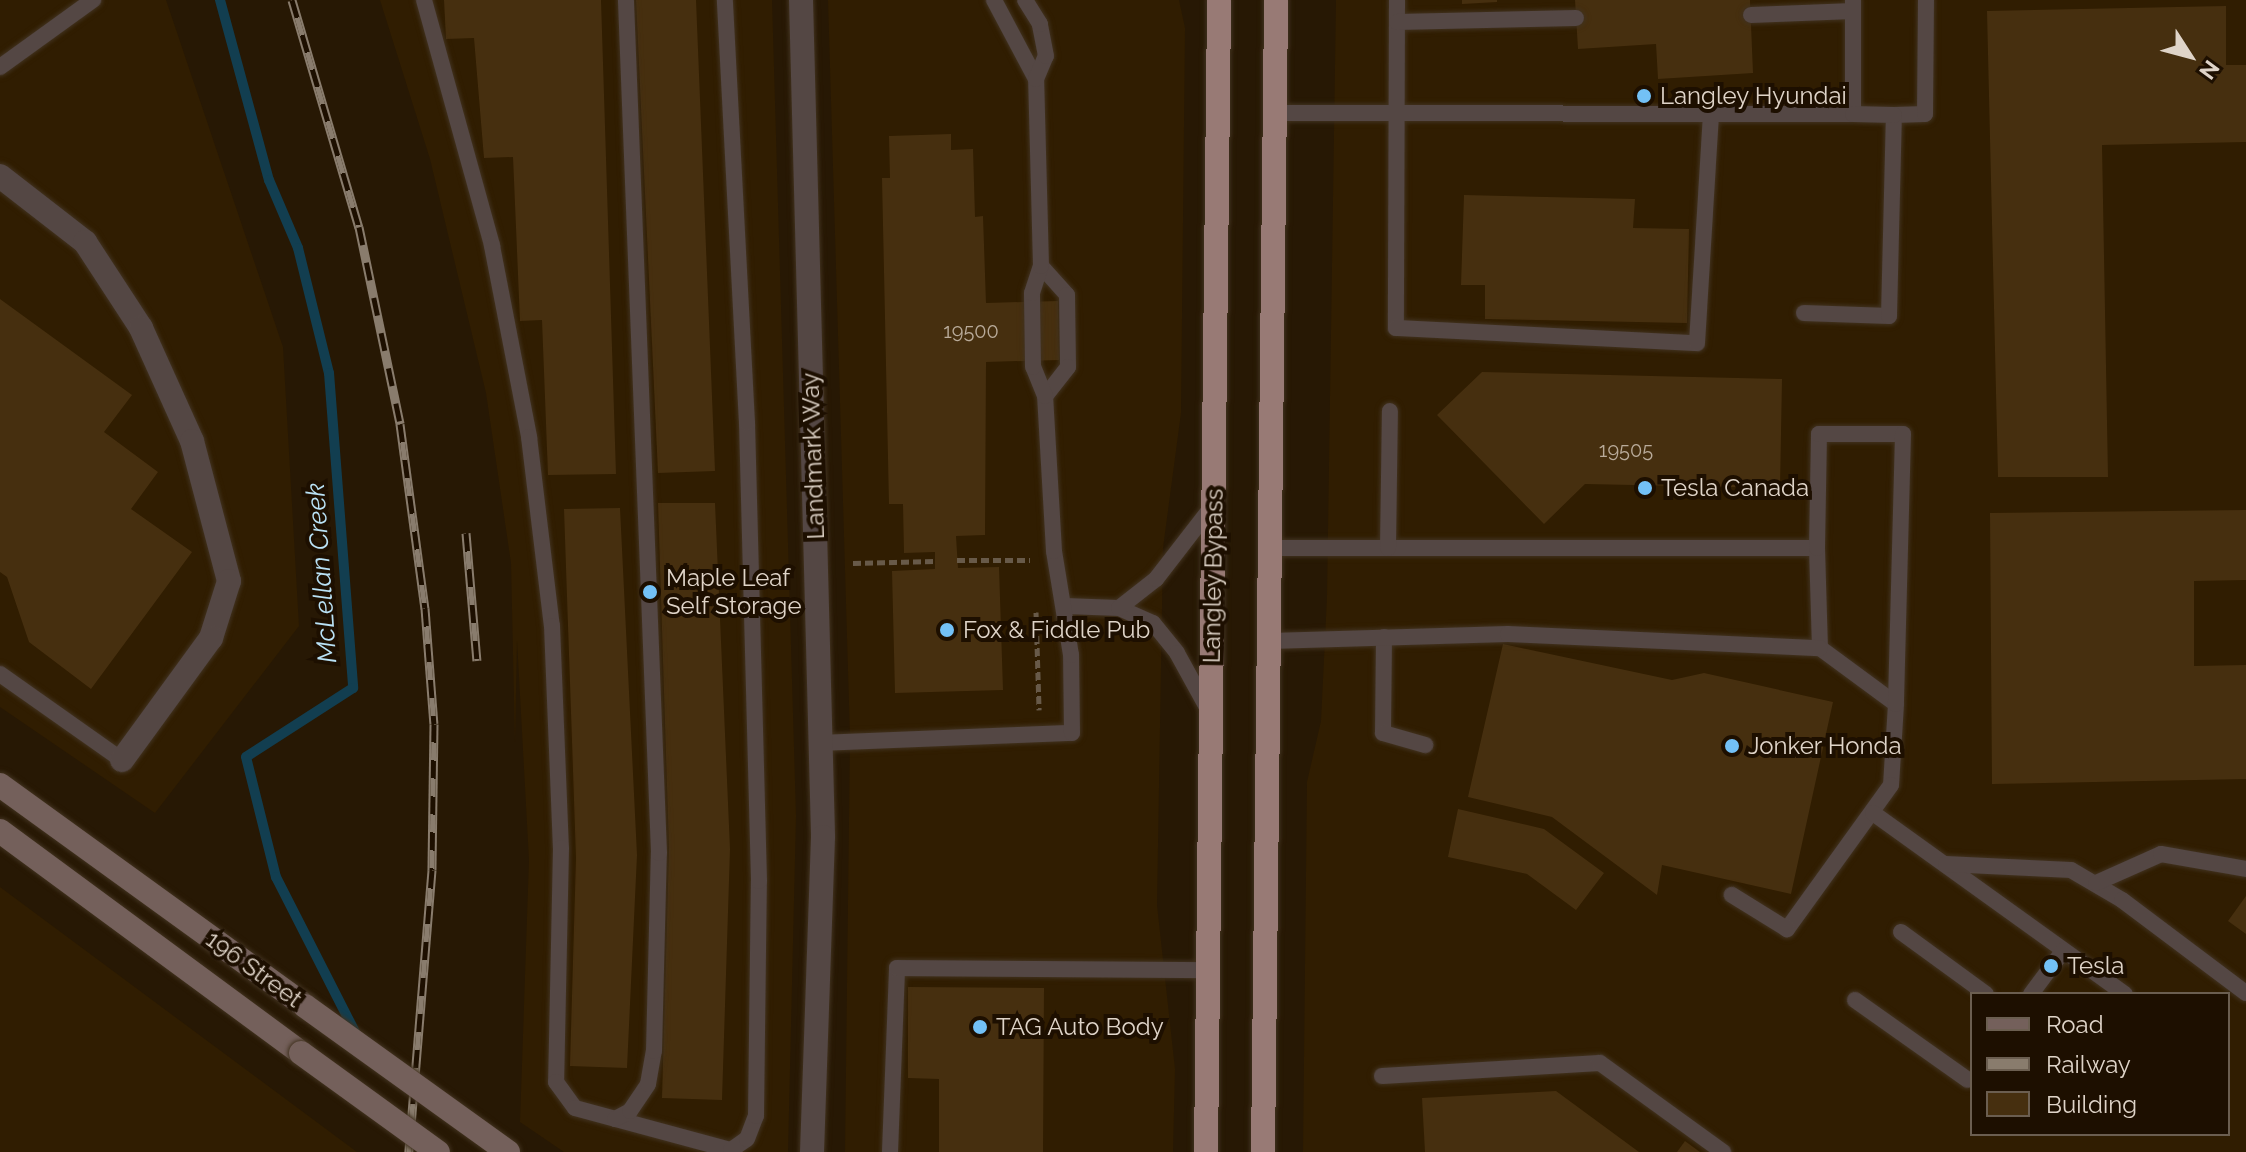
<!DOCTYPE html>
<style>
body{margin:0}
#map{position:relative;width:2246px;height:1152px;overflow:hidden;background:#271804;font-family:Raleway,sans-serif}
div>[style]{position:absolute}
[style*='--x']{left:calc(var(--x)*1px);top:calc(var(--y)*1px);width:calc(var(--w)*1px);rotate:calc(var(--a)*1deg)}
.built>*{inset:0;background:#301d01}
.stream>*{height:10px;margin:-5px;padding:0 5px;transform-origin:5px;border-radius:5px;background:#123e50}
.building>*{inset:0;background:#462f0f}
.path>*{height:5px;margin-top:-2.5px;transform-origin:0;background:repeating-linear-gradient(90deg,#685a49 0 8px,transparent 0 12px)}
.roads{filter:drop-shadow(0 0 2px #41321f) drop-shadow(0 0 2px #41321f)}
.service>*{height:16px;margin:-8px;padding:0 8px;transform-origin:8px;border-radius:8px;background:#544744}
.minor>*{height:24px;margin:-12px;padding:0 12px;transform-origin:12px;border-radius:12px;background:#544744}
.secondary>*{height:24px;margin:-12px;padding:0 12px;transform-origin:12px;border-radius:12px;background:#74605b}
.trunk>*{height:24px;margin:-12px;padding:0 12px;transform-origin:12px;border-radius:12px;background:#987a75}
.rail>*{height:9px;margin-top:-4.5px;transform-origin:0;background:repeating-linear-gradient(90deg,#1d0f00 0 18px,#897c6d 0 36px);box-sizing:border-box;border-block:2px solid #897c6d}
.bridges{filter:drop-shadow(0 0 2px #41321f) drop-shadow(0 0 2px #41321f)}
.secondary-bridge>*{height:24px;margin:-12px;padding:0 12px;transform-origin:12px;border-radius:12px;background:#74605b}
.dots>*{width:22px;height:22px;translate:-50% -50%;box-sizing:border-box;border:4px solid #1d0f00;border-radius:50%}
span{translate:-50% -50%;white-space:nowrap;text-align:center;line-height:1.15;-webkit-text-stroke:8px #1d0f00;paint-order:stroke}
.number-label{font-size:20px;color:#b9ab9a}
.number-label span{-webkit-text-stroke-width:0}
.poi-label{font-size:24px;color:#dfd4c8}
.left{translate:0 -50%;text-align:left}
.street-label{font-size:24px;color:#dfd4c8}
.water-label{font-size:26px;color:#bae2f6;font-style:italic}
.legend{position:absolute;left:1970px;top:992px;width:260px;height:144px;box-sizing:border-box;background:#1d0f00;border:2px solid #6b5e50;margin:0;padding:10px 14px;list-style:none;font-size:24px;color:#dfd4c8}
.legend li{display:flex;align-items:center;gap:16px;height:40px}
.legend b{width:40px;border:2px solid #6b5e50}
.north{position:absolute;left:2150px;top:16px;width:80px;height:80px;-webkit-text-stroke:6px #1d0f00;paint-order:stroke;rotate:126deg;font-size:22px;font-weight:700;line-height:32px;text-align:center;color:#dfd4c8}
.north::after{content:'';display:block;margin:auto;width:28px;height:36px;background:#dfd4c8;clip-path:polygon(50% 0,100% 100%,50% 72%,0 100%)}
</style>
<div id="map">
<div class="built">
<i style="clip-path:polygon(0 0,166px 0,283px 347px,299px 626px,155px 813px,0 707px)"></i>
<i style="clip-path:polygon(380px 0,772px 0,796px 816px,788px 1152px,564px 1152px,520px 1122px,529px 860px,517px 640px,515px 744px,511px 563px,486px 393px,430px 159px)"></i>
<i style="clip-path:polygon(828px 0,1179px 0,1185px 28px,1181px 413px,1163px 548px,1157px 905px,1175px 1069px,1173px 1152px,845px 1152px,850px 737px)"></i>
<i style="clip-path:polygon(evenodd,1336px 0,2246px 0,2246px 1152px,1303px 1152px,1307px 782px,1321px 721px,1327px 597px,1336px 0,1972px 994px,2228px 994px,2228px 1134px,1972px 1134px,1972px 994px)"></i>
<i style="clip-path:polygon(0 887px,357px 1152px,0 1152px)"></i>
</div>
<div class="stream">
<i style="--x:220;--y:0;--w:187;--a:74.8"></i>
<i style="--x:269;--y:180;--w:74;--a:66.9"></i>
<i style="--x:298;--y:248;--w:129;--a:76.1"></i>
<i style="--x:329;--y:373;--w:316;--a:85.6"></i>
<i style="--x:353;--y:688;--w:127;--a:147.2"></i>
<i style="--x:246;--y:757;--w:124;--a:76"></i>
<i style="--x:276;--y:877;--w:178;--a:63"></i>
</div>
<div class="building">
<i style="clip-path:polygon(444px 0,601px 0,616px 474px,548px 475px,542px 320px,520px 321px,513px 157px,484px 158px,474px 38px,446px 39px)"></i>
<i style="clip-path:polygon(636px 0,696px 0,715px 471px,658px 473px)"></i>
<i style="clip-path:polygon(1462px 0,1497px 0,1497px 2px,1462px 4px)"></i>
<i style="clip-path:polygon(1575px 0,1750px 0,1753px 73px,1658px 79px,1656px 44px,1578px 49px)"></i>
<i style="clip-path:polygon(2226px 6px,2226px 65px,2246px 65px,2246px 142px,2102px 145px,2108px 477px,1998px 477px,1987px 11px)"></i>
<i style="clip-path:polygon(951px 134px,951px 150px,973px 149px,975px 217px,983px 216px,986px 303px,1058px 301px,1059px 360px,986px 362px,985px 535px,956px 536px,958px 568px,999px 567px,1003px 690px,895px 693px,892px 571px,935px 569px,935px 552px,904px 553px,903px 504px,889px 504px,882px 178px,890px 178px,889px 136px)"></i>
<i style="clip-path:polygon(1464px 195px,1635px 199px,1633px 228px,1689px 229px,1687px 323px,1485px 319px,1485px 285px,1461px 285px)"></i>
<i style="clip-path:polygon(0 299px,132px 395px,104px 432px,158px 472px,131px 509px,192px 552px,91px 689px,29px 642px,7px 577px,0 572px)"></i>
<i style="clip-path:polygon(1482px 372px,1782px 379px,1780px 488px,1585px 484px,1544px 524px,1437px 415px)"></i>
<i style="clip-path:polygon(658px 503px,715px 503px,730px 849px,722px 1100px,662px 1098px,669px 849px)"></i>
<i style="clip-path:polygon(620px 508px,637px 855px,627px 1068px,570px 1066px,576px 858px,564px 509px)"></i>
<i style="clip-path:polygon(2246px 510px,2246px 580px,2194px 581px,2194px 666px,2246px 665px,2246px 779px,1992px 784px,1990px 513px)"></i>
<i style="clip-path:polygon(1503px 644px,1672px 680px,1704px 673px,1833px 702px,1791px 894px,1662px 865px,1657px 895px,1552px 817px,1468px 797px)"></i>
<i style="clip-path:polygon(1458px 809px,1544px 829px,1604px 873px,1576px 910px,1527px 874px,1448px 857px)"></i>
<i style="clip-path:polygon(2246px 896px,2246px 934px,2228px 921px)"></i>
<i style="clip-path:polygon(908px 987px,1044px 988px,1043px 1152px,939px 1152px,939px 1079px,908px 1078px)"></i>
<i style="clip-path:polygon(1556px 1091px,1639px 1152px,1425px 1152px,1422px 1098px)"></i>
<i style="clip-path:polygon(1685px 1141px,1700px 1152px,1677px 1152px)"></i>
</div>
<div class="path">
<i style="--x:957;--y:560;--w:73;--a:0"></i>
<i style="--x:853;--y:563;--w:82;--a:-1.4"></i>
<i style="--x:1036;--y:612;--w:98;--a:88.2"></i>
</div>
<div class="roads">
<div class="service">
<i style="--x:424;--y:0;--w:255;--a:74.5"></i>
<i style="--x:492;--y:246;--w:195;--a:79"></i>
<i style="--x:529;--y:437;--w:190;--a:83.1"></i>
<i style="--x:552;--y:626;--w:222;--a:87.7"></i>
<i style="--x:561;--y:848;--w:234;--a:91.2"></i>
<i style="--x:556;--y:1082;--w:32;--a:54"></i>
<i style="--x:575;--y:1108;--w:162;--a:15.1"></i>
<i style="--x:731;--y:1150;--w:19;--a:-35"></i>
<i style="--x:747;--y:1139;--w:25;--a:-69"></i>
<i style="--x:756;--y:1116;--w:235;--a:-89.3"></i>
<i style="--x:759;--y:881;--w:458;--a:-91.5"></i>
<i style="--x:747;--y:423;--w:424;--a:-93"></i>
<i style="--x:994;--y:0;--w:89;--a:62"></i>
<i style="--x:1397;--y:0;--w:328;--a:90.2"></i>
<i style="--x:1396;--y:328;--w:301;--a:2.9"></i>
<i style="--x:1697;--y:343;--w:230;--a:-86.5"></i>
<i style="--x:1751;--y:15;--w:102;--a:-2.2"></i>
<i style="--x:1397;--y:22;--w:179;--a:-1.3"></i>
<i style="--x:0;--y:67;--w:115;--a:-35.8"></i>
<i style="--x:1275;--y:113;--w:578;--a:0.1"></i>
<i style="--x:1853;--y:114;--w:114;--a:-90"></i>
<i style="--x:1894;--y:115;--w:31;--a:-2"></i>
<i style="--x:1925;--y:114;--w:114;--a:-89.5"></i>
<i style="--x:1041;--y:266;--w:39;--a:48"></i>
<i style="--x:1067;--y:295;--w:72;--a:89.2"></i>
<i style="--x:1068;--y:367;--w:37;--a:128"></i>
<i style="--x:1804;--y:313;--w:85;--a:2"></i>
<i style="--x:1889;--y:316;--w:201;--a:-88.6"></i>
<i style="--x:1894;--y:115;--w:41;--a:-178.6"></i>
<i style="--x:1271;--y:548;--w:546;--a:0"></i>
<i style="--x:1817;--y:548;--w:100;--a:88.3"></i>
<i style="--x:1820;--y:648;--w:94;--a:36.4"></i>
<i style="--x:1896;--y:704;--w:81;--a:93.5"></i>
<i style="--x:1891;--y:785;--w:178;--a:125.8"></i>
<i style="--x:1787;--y:929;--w:65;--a:-148.3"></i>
<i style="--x:1388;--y:548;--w:137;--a:-89.2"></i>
<i style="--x:1817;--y:548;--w:114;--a:-89"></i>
<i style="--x:1819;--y:434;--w:84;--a:0"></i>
<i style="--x:1903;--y:434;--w:270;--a:91.5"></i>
<i style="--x:1065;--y:606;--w:54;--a:2.1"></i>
<i style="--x:1119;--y:608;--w:37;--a:24"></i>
<i style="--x:1153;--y:623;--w:38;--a:51"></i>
<i style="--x:1177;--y:653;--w:66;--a:61.1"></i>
<i style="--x:1119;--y:608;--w:47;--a:-38.1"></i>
<i style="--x:1156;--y:579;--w:95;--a:-52.3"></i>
<i style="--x:1384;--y:637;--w:96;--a:90.6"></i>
<i style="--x:1383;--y:733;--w:44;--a:15.9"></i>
<i style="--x:1270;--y:641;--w:238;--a:-1.7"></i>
<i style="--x:1508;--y:634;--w:312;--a:2.6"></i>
<i style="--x:0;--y:674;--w:149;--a:35.2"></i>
<i style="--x:821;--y:743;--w:251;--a:-2.3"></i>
<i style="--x:1072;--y:733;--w:78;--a:-90.7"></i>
<i style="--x:1071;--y:655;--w:105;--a:-99.3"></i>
<i style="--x:1054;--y:551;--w:155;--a:-93.3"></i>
<i style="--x:1045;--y:396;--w:31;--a:-112"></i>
<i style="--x:1033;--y:367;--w:74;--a:-90.8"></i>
<i style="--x:1032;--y:293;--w:28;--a:-72"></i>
<i style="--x:1041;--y:266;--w:187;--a:-91.5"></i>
<i style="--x:1036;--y:79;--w:25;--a:-67"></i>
<i style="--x:1046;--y:56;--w:33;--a:-101"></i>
<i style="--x:1040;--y:24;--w:28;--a:-122"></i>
<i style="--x:1873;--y:813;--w:310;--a:35.7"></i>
<i style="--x:1946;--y:864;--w:125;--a:2.7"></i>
<i style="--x:2071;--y:870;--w:59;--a:30.5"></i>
<i style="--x:2122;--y:900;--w:155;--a:36.9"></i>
<i style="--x:2096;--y:883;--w:71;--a:-24"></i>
<i style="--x:2161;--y:854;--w:86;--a:10"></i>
<i style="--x:1901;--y:932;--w:105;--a:36.1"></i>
<i style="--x:2031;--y:994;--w:54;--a:-53.3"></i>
<i style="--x:1855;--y:1000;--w:138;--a:35.3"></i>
<i style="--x:1382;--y:1076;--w:218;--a:-3.4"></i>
<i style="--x:1600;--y:1063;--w:152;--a:35.9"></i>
<i style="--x:615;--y:1119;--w:17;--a:-28"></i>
<i style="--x:630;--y:1111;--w:32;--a:-56"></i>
<i style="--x:648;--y:1084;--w:34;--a:-80"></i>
<i style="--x:654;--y:1051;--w:198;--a:-88.6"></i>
<i style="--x:659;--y:853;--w:854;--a:-92.22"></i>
<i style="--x:890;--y:1152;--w:184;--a:-87.8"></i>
<i style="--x:897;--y:968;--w:312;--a:0.4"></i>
</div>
<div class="minor">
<i style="--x:801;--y:0;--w:837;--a:88.49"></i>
<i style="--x:823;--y:837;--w:315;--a:92"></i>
<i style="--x:0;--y:176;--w:108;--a:37.8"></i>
<i style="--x:85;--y:242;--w:103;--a:56.9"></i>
<i style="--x:141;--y:328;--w:124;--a:65.7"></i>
<i style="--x:192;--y:441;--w:145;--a:75.2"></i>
<i style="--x:229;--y:581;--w:60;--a:107.5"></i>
<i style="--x:211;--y:638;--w:151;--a:126.1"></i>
</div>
<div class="secondary">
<i style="--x:0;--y:785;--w:377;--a:35.9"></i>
<i style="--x:0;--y:831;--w:374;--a:36.4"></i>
</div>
<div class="trunk">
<i style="--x:1206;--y:1152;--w:1152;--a:-89.35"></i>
<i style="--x:1263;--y:1152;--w:1152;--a:-89.35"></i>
</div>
</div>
<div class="rail">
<i style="--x:292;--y:0;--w:237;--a:73.6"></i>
<i style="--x:359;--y:227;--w:201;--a:78.2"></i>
<i style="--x:400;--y:424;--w:186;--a:82.3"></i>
<i style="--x:425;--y:608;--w:116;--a:85.6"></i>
<i style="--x:434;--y:724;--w:146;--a:90.8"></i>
<i style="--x:432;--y:870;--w:283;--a:94.7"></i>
<i style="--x:466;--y:533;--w:128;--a:85.1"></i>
</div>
<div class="bridges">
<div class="secondary-bridge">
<i style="--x:305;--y:1006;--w:250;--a:35.7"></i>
<i style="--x:301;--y:1053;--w:169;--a:35.9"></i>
</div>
</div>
<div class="dots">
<i style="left:1644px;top:96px;background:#73c1f6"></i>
<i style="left:1645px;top:488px;background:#73c1f6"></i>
<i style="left:650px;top:592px;background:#73c1f6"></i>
<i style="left:947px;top:630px;background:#73c1f6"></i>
<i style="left:1732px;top:746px;background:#73c1f6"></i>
<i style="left:2051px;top:966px;background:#73c1f6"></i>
<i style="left:980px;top:1027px;background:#73c1f6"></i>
</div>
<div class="number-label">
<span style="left:971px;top:331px">19500</span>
<span style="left:1626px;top:450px">19505</span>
</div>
<div class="poi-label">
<span class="left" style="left:1660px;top:96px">Langley Hyundai</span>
<span class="left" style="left:1661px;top:488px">Tesla Canada</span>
<span class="left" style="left:666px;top:592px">Maple Leaf<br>Self Storage</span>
<span class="left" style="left:963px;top:630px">Fox &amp; Fiddle Pub</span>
<span class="left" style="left:1748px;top:746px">Jonker Honda</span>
<span class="left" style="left:2067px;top:966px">Tesla</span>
<span class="left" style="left:996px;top:1027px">TAG Auto Body</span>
</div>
<div class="street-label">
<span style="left:813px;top:456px;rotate:-92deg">Landmark Way</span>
<span style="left:1213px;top:576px;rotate:-89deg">Langley Bypass</span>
<span style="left:254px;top:969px;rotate:36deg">196 Street</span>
</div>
<div class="water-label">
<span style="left:322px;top:573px;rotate:-94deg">McLellan Creek</span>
</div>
<ul class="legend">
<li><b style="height:10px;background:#74605b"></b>Road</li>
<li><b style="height:10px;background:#897c6d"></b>Railway</li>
<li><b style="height:22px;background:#462f0f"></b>Building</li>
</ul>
<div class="north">N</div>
</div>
